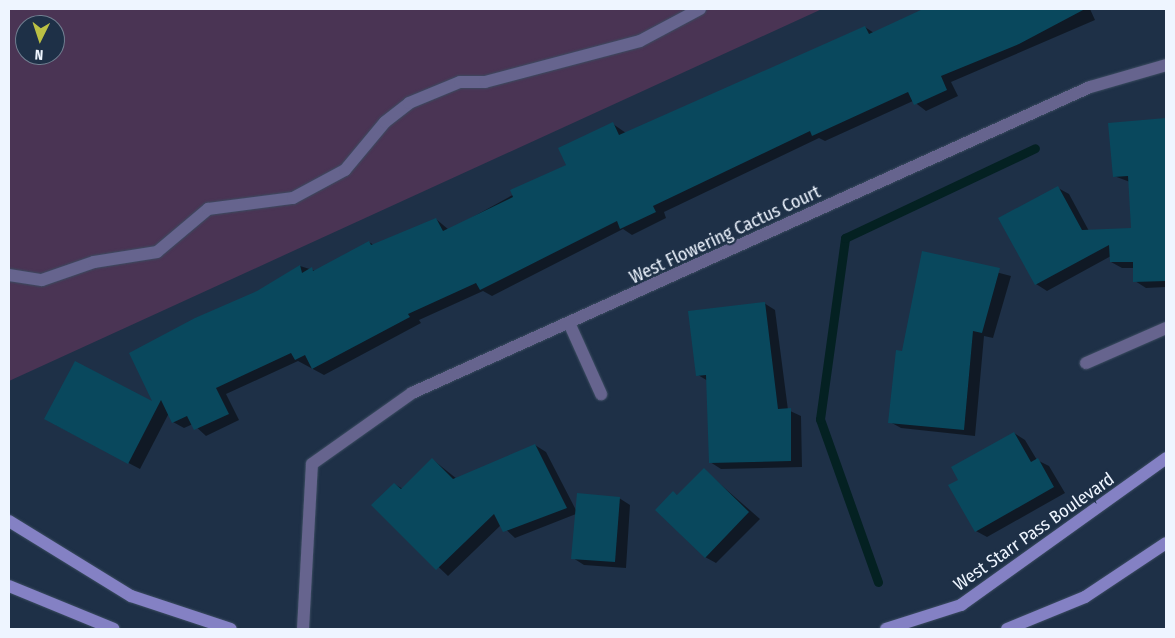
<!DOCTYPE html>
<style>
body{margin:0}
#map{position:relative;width:1175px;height:638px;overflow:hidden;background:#1e3047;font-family:"Fira Sans Condensed",sans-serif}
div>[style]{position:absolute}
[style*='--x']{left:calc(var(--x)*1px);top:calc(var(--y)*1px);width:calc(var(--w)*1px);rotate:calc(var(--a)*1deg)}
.green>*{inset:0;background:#4a3454}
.shadow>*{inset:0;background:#0007}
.stream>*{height:9px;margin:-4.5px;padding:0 4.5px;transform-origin:4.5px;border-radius:4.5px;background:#042122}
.building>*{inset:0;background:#09485d}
.roads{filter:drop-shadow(0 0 1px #3b4c61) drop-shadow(0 0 1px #3b4c61)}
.lane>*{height:12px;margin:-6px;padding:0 6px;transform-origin:6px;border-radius:6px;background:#66648e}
.street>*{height:12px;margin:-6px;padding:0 6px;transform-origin:6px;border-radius:6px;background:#66648e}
.secondary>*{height:12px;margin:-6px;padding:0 6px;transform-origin:6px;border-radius:6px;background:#8481c4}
span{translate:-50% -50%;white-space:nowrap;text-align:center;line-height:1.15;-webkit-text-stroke:4.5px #1e3047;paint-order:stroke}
.street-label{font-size:18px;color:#eef5ff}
.frame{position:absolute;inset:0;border:10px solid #eef5ff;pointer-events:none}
.north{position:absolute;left:15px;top:15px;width:50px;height:50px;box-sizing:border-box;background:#1e3047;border:1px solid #717f91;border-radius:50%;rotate:184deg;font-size:14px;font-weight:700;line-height:20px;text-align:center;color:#eef5ff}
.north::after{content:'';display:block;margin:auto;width:18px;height:22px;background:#bbc044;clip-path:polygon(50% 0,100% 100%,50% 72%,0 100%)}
</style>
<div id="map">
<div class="green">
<i style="clip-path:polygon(evenodd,9px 9px,822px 9px,9px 381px,9px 9px,25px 25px,55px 25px,55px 55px,25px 55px,25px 25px)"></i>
</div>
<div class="shadow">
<i style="clip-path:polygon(926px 9px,1090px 9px,1095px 20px,951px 82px,958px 96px,926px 111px,913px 101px,825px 141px,819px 138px,664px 212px,666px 218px,632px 235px,623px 229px,492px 296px,483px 291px,419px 320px,421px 323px,324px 375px,298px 361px,226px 394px,239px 420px,206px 436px,193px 424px,184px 428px,173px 422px,169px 413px,140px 469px,56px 425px,155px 404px,258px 292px,300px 266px,316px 271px,369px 242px,374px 245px,436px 219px,449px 230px,567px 165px,613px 124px,626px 133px,865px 27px,874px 33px)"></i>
<i style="clip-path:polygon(1166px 119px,1166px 287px,1146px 288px,1135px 281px,1134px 268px,1122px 268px,1111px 262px,1111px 256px,1047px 291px,1036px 284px,1058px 188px,1069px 194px,1089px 231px,1132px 230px,1130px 182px,1114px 176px,1110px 125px)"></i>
<i style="clip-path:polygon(923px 253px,1011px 276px,993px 338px,984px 336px,975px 436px,901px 428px,890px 422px)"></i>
<i style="clip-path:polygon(764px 303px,775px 310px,788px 410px,801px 416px,802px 467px,721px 469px,710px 462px,708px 381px,698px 375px)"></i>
<i style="clip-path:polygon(1014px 433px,1025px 440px,1037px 460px,1049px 466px,1065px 493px,987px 537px,976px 531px,959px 480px)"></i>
<i style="clip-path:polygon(535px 445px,546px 452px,577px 512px,619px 498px,630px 505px,626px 568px,584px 565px,573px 558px,576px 514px,515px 538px,501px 525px,448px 576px,373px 505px,394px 484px,403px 489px,432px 459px,457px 479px)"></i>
<i style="clip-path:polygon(704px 470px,760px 519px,716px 563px,705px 557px,673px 492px,678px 496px)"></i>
</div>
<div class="stream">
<i style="--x:878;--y:582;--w:173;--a:-109.6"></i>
<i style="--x:820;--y:419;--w:183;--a:-82.1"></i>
<i style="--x:845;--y:238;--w:210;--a:-25.3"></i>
</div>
<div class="building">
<i style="clip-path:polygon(923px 9px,1085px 9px,1019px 44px,941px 76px,947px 90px,914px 105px,908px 92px,812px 136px,810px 131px,653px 206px,656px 212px,620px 229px,617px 221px,480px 290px,476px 283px,408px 314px,410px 317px,312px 369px,305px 355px,295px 360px,291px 353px,216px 388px,229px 414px,194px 430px,187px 416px,172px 423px,161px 400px,128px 464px,44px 419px,75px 361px,152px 401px,129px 353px,195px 318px,257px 291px,300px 265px,302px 273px,312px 267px,313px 271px,369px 241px,371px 245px,436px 218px,443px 231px,513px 197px,510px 190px,566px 165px,558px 148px,613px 122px,619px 135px,865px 26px,869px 34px)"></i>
<i style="clip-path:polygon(1166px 118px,1166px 281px,1133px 282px,1133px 262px,1110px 262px,1109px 245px,1035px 285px,998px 218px,1058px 186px,1082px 230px,1131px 228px,1128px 176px,1113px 177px,1108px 123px)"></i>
<i style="clip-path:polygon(922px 251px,1000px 268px,982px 333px,973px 331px,964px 430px,888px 423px,896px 350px,902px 351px)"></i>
<i style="clip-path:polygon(765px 302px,778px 409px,791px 408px,791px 461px,709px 463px,706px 375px,696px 376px,688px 311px)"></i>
<i style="clip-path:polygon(1014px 432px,1031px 462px,1038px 458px,1054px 487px,975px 532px,948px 485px,958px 480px,951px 467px)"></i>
<i style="clip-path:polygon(535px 444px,567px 508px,503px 532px,494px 514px,436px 570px,371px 505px,394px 483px,401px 489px,432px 458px,453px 479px)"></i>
<i style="clip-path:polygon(704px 468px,749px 512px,705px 558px,655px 510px,673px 491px,677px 495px)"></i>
<i style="clip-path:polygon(577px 493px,620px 497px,615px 562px,571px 559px)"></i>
</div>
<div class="roads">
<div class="lane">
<i style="--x:9;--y:275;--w:33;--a:9"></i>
<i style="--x:42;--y:280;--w:55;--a:-19.1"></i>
<i style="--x:94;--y:262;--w:64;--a:-9"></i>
<i style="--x:157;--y:252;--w:67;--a:-40.1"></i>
<i style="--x:208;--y:209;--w:86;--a:-7.4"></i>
<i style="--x:293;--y:198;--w:59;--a:-28.3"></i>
<i style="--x:345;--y:170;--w:62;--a:-50.2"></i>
<i style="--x:385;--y:122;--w:31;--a:-38"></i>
<i style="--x:409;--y:103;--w:55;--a:-22.4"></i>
<i style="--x:460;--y:82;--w:25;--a:0"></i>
<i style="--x:485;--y:82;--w:160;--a:-14.8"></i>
<i style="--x:640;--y:41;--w:68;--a:-28.1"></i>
<i style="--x:303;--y:629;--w:165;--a:-86.9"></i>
</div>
<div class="street">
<i style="--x:570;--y:325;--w:76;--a:65.8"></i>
<i style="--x:1086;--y:363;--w:87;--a:-23.6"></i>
<i style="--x:312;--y:464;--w:123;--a:-35.4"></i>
<i style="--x:412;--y:393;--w:744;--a:-24.29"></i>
<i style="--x:1090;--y:87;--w:79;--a:-16.1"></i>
</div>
<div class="secondary">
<i style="--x:9;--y:521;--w:143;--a:31.6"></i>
<i style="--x:131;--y:596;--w:105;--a:18.3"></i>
<i style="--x:9;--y:586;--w:113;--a:22.3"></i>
<i style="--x:886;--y:629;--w:79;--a:-17.7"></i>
<i style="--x:961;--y:605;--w:252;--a:-35.6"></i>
<i style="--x:1007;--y:629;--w:84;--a:-22.3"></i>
<i style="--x:1085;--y:597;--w:97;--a:-33.7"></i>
</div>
</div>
<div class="street-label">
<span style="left:725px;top:235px;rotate:-25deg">West Flowering Cactus Court</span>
<span style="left:1034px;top:532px;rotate:-35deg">West Starr Pass Boulevard</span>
</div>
<div class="frame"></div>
<div class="north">N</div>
</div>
